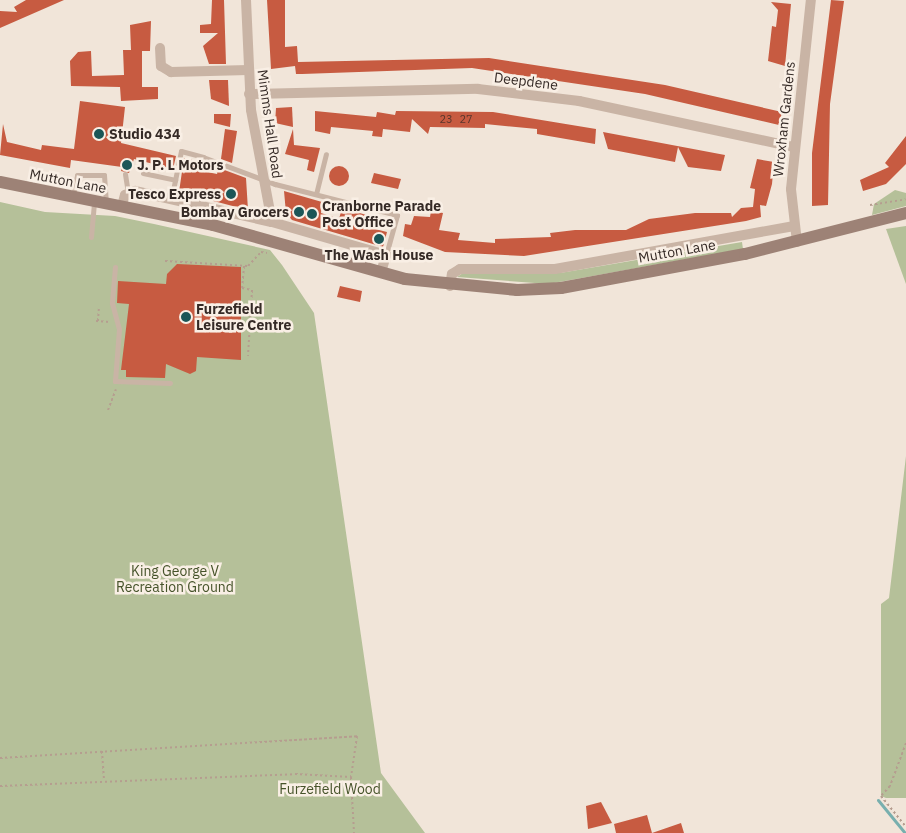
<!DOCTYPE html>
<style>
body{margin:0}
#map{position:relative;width:906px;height:833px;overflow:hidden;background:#f1e5d9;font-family:"IBM Plex Sans",sans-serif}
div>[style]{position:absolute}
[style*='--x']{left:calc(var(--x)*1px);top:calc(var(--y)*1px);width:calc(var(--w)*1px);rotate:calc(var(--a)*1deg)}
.green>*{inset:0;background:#b5c099}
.stream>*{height:3px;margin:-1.5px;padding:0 1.5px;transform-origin:1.5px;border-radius:1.5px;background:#78afae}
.building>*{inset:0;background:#c75b41}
.round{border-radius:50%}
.path>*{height:2px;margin-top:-1px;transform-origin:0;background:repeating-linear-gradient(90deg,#b59d8f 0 2.5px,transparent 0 5px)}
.lane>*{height:5px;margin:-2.5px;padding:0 2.5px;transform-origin:2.5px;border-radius:2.5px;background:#c9b4a5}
.street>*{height:10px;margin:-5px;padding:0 5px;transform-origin:5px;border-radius:5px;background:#c9b4a5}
.secondary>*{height:12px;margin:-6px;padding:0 6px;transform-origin:6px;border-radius:6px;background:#9d8276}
.dots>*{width:14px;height:14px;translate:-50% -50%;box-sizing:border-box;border:2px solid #f9efe5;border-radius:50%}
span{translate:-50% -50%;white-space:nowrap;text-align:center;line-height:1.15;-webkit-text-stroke:5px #f9efe5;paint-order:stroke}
.number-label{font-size:11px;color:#5a362d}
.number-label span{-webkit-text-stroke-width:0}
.street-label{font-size:14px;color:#352a26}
.poi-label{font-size:14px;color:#352a26;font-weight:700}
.left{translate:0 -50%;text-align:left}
.right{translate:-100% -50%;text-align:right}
.park-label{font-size:14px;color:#46532a}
</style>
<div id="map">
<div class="green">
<i style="clip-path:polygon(895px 190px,906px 193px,906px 206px,872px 215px,874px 204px)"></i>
<i style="clip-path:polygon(0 202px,45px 212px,115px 216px,154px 224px,270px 250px,282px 265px,314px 313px,381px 773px,425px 833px,0 833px)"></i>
<i style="clip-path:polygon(906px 226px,906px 284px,886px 229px)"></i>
<i style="clip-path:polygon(742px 242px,743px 249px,548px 284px,457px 277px,463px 273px,560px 273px)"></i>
<i style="clip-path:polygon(906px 456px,906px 798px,886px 798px,881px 796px,881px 604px,889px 598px)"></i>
</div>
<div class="stream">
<i style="--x:878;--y:800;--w:43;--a:50.7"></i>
</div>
<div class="building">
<i style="clip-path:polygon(26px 0,64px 0,0 28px,0 11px,17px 12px,14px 7px)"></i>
<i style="clip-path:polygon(212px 0,224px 0,226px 64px,209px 64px,203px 46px,218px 33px,200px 33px,200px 25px,211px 24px)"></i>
<i style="clip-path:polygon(267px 0,285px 0,285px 47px,297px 46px,298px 62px,489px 58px,665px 85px,782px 112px,779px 125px,645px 94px,472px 68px,302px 74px,296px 74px,295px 66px,271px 69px)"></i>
<i style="clip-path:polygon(831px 0,844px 1px,830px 104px,828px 205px,812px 206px,812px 153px)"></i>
<i style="clip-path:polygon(771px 2px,791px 4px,785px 66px,768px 61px,772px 26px,776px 27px,778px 10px)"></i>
<i style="clip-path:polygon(151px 21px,150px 51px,142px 51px,142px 87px,158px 87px,158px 99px,121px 101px,120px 87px,71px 86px,70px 61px,78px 52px,91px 51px,92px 76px,124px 75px,123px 50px,131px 50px,130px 25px)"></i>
<i style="clip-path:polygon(209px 80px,228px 80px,229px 106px,211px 99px)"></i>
<i style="clip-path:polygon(80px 101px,125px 107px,121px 143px,176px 156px,173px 169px,134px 159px,129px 173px,121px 171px,122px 167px,71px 160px,70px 168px,0 155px,3px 124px,7px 142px,41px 150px,42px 145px,74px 149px)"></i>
<i style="clip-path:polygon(292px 107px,293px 127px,275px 123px,276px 108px)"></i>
<i style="clip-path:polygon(315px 111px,376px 117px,377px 112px,395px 115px,396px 111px,493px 112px,596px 129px,595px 144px,537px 134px,537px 129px,485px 124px,485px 128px,430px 127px,428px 134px,412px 119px,410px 132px,383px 129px,382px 137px,372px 136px,373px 131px,331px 127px,330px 134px,315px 131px)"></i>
<i style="clip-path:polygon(214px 114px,231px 114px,230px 127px,214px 123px)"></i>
<i style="clip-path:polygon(225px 129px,237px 131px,232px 163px,221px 159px)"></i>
<i style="clip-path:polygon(293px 129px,294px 145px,320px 148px,314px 172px,307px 170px,309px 160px,285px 154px)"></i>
<i style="clip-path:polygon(603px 132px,725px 155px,721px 171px,688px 167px,678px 147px,675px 162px,608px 149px)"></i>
<i style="clip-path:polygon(906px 136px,906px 164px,886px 184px,863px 191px,860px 180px,889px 167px,885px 163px)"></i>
<i style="clip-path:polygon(184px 158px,204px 163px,202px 171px,217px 174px,219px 168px,246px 178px,248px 210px,179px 192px)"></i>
<i style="clip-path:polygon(757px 159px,774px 162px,772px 184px,766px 206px,760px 205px,761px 217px,746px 221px,524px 256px,445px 252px,403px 236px,405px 224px,411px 225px,414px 216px,430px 217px,431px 211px,443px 213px,439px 230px,460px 233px,458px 240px,495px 243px,495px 239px,551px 237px,550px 233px,575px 230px,626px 230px,649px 219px,695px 213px,731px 213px,732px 217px,741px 208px,753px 207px,755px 189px,750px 188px)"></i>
<i class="round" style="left:329px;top:166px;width:20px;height:20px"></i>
<i style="clip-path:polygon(374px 173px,401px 179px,398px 189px,371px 183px)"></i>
<i style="clip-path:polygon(284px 191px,322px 202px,321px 213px,339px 219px,342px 208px,377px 218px,375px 229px,387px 232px,383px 247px,292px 220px,286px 213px)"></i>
<i style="clip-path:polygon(177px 264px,241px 267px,241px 360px,197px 357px,196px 371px,190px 374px,166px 364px,165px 378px,126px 377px,126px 370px,121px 370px,129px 304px,117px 303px,118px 281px,166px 284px,167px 274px)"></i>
<i style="clip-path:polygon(340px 286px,362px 291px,360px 302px,337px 297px)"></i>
<i style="clip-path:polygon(601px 802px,612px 823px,588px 829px,586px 806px)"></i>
<i style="clip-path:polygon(647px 815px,652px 833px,681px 823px,684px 833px,616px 833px,614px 824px)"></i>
</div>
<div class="path">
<i style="--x:870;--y:205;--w:36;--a:-9"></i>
<i style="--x:165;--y:261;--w:83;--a:3.4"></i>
<i style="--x:248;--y:266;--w:19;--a:-47"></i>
<i style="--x:261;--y:252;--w:6;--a:9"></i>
<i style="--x:244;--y:266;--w:22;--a:95"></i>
<i style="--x:242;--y:288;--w:10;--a:11"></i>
<i style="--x:252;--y:290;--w:66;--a:93.5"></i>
<i style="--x:96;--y:321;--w:14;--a:4"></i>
<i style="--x:98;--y:321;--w:14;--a:-86"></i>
<i style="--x:108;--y:410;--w:22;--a:-69"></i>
<i style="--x:906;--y:743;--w:46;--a:110.4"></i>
<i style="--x:890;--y:786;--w:13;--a:132"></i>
<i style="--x:881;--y:796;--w:40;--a:51"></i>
<i style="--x:102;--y:751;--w:28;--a:86"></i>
<i style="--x:0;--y:758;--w:358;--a:-3.5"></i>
<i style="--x:357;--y:736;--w:41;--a:98.3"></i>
<i style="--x:0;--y:786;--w:295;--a:-2.3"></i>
<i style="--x:295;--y:774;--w:56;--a:3.1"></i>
<i style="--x:351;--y:777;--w:56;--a:86.9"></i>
</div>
<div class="lane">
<i style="--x:143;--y:173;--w:33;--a:12"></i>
<i style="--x:125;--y:174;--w:18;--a:81"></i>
<i style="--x:316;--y:194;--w:41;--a:-76"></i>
<i style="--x:73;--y:196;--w:21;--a:-79"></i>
<i style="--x:77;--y:175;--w:27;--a:0"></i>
<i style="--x:104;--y:175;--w:28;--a:86"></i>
<i style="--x:171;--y:200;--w:50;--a:-78.5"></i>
<i style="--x:181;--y:151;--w:23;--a:15"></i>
<i style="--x:203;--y:157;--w:77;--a:20.6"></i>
<i style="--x:275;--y:184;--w:126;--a:14.3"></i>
<i style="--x:397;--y:215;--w:41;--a:105.4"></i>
<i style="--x:91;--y:237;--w:35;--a:-85"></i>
<i style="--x:115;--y:267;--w:36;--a:95"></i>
<i style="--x:112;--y:303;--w:27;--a:75"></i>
<i style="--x:119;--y:329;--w:52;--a:94.4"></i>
<i style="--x:115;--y:381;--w:55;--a:2.1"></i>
</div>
<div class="street">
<i style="--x:246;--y:0;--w:110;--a:87.4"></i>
<i style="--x:251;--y:110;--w:114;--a:79.4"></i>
<i style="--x:160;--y:48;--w:18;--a:87"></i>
<i style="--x:161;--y:66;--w:12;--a:31"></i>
<i style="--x:171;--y:72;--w:77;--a:-1.5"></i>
<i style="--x:249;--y:94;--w:229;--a:-1.3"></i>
<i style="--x:478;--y:89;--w:102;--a:6.8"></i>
<i style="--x:579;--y:101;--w:220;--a:12.1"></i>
<i style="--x:122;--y:206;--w:11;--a:-75"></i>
<i style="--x:125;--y:195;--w:11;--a:-22"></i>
<i style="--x:135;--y:191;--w:140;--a:12.8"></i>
<i style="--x:272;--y:222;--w:119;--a:16.1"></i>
<i style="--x:386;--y:255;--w:18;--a:106"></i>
<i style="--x:797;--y:242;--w:53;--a:-96.5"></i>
<i style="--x:791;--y:189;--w:190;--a:-84"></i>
<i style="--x:450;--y:286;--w:12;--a:-81"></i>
<i style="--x:452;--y:274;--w:9;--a:-32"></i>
<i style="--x:460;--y:269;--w:95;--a:0"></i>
<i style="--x:555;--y:269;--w:243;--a:-10.2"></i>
</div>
<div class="secondary">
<i style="--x:0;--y:182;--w:217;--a:11.4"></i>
<i style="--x:213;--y:225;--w:199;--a:15.7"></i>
<i style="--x:405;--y:279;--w:113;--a:5.6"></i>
<i style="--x:517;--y:290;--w:44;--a:-2.6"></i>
<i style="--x:561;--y:288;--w:187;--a:-10.5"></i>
<i style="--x:745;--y:254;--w:166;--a:-14.3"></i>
</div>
<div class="dots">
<i style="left:99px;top:134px;background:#1c5657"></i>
<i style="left:127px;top:165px;background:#1c5657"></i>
<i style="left:231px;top:194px;background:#1c5657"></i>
<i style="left:299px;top:212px;background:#1c5657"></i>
<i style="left:312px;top:214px;background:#1c5657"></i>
<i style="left:379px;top:239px;background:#1c5657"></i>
<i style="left:186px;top:317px;background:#1c5657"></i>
</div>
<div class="number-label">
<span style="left:446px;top:119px">23</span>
<span style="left:466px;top:119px">27</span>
</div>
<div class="street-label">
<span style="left:526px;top:81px;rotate:7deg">Deepdene</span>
<span style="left:784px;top:119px;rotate:-84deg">Wroxham Gardens</span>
<span style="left:270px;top:124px;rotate:82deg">Mimms Hall Road</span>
<span style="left:68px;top:181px;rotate:11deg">Mutton Lane</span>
<span style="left:677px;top:251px;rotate:-10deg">Mutton Lane</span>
</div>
<div class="poi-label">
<span class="left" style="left:109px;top:134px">Studio 434</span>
<span class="left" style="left:137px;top:165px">J. P. L Motors</span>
<span class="right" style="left:221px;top:194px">Tesco Express</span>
<span class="left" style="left:322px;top:214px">Cranborne Parade<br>Post Office</span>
<span class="right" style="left:289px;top:212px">Bombay Grocers</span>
<span style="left:379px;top:255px">The Wash House</span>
<span class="left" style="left:196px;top:317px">Furzefield<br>Leisure Centre</span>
</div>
<div class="park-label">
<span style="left:175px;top:579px">King George V<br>Recreation Ground</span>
<span style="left:330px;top:789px">Furzefield Wood</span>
</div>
</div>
